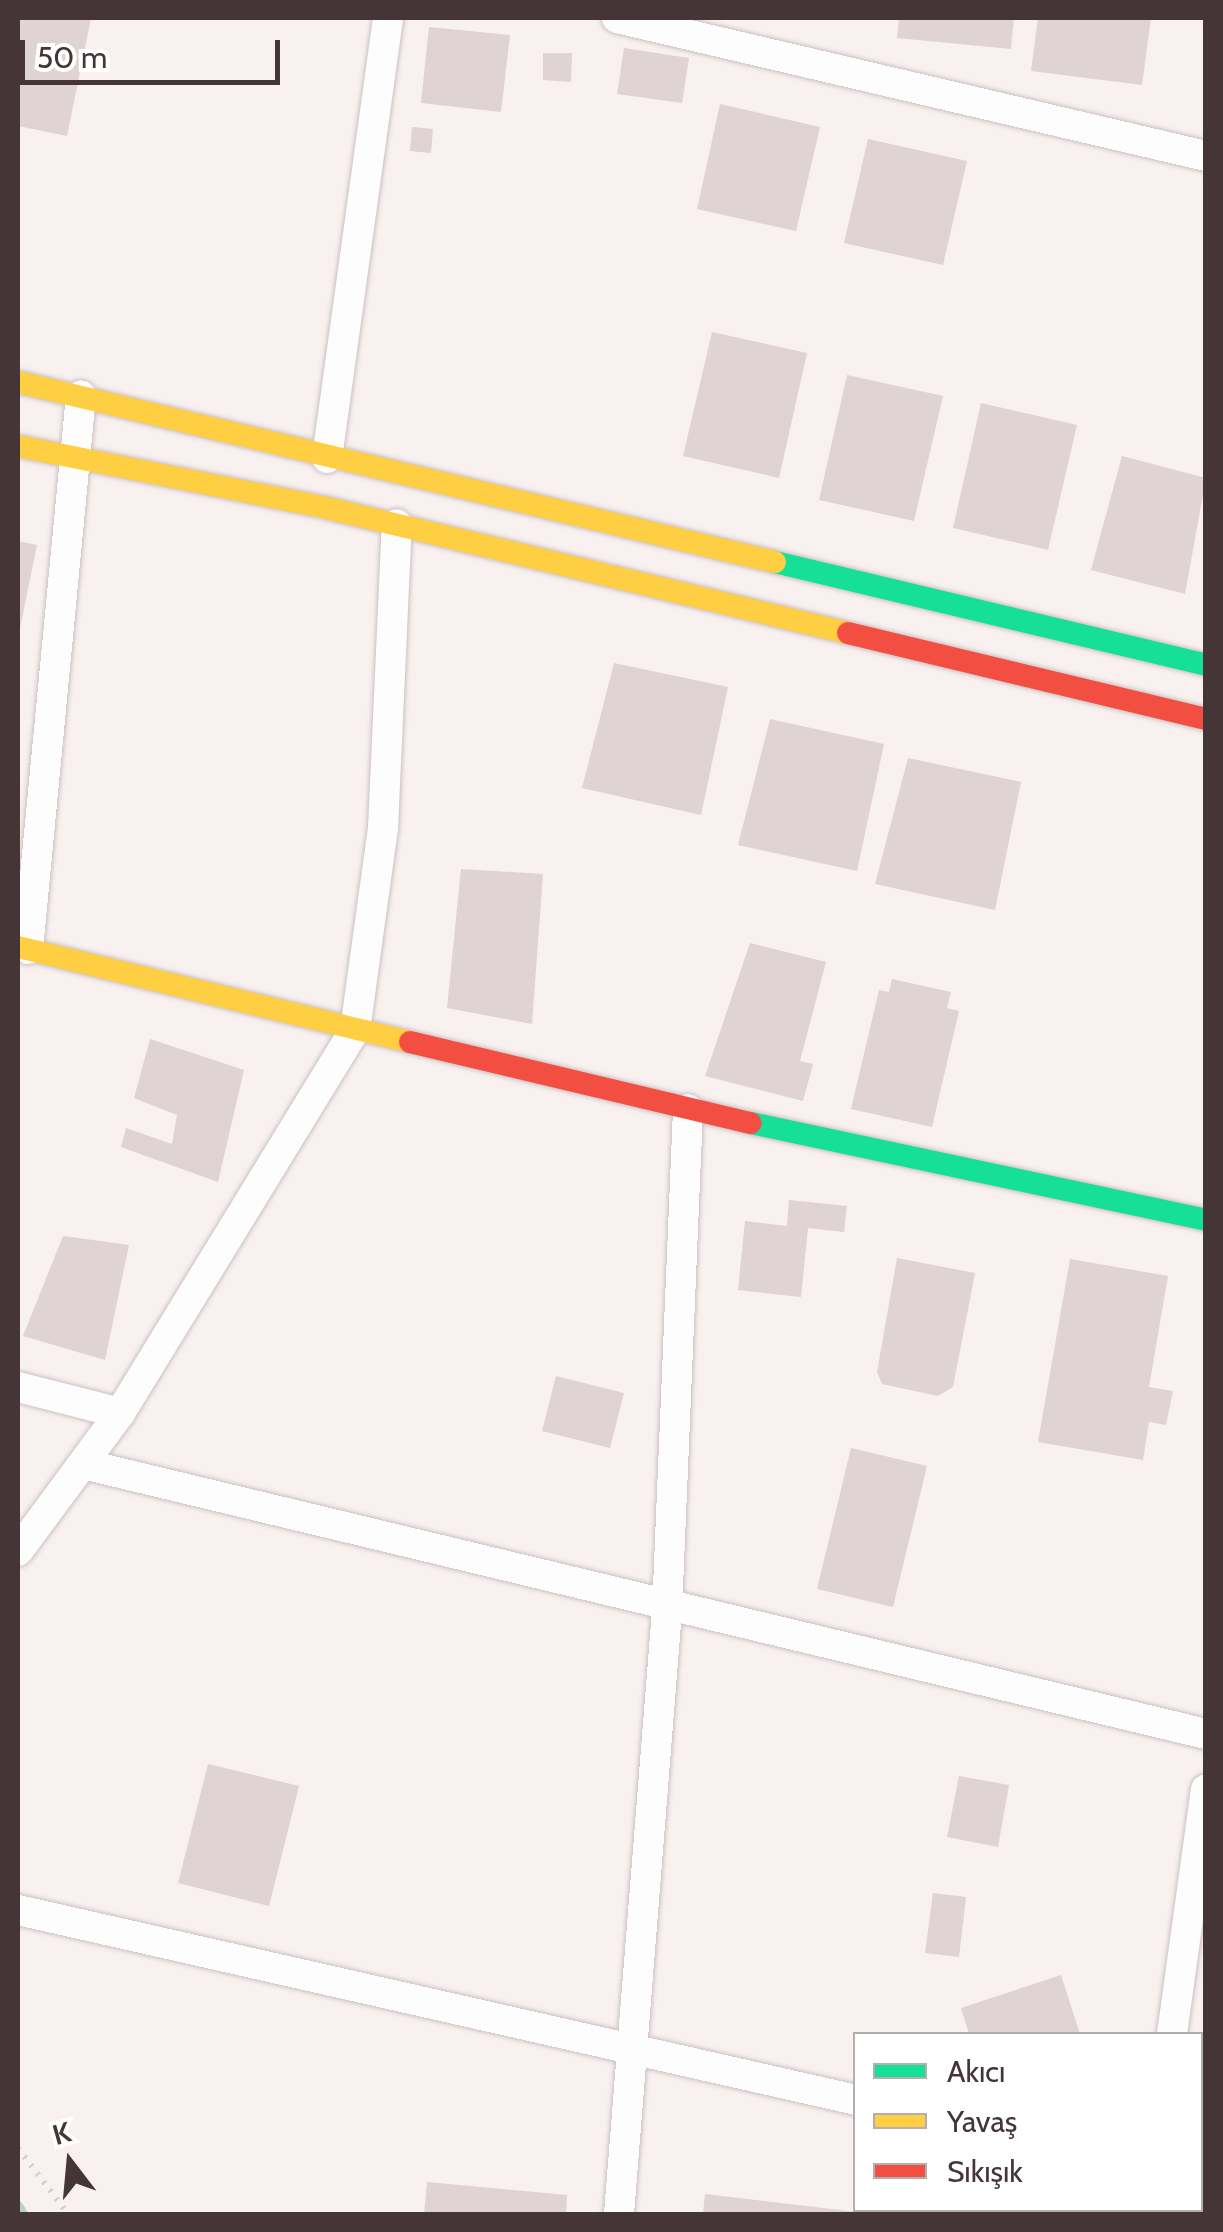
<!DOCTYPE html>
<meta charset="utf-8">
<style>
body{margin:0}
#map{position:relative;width:1223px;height:2232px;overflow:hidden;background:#f9f0f0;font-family:Cabin,sans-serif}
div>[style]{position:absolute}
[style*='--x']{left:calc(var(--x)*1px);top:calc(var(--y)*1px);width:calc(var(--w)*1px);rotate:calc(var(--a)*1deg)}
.stream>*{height:10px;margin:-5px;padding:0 5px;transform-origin:5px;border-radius:5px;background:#b9d1c7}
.building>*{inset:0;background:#dfd3d4}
.path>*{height:6px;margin-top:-3px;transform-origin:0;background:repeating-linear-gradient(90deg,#d5d0d1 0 2.5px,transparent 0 10.5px)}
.roads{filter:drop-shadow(0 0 2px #ccc1c2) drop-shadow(0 0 2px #ccc1c2)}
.street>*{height:30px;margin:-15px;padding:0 15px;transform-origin:15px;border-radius:15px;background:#fefdfd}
.fast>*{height:22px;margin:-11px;padding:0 11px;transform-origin:11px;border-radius:11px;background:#16e098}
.slow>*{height:22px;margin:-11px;padding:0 11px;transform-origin:11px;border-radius:11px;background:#ffcf43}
.jam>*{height:22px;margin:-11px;padding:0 11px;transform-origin:11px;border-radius:11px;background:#f24e42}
span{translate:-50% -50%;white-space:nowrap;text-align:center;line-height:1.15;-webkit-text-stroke:8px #fff;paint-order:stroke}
.frame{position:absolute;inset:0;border:20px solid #453536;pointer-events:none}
.legend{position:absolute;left:853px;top:2032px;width:350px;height:180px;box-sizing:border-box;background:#fff;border:2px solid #b5aeaf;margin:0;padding:12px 18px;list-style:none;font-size:30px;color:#453536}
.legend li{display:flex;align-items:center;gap:20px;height:50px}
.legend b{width:50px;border:2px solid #b5aeaf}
.north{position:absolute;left:20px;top:2112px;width:100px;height:100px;-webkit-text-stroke:8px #fff;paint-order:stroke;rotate:344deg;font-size:28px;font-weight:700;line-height:40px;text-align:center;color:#453536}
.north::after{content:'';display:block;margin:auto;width:35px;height:45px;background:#453536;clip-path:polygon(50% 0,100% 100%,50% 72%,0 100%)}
.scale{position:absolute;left:20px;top:40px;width:260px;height:45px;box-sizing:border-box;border:5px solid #453536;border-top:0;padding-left:12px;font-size:30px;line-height:35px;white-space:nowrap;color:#453536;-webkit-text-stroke:8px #fff;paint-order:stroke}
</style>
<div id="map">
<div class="stream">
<i style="--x:18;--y:2206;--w:9;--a:58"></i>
</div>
<div class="building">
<i style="clip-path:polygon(18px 18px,91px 18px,67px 136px,18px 126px)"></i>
<i style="clip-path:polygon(899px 18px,1014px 18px,1011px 49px,897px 38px)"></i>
<i style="clip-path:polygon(1038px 18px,1151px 18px,1142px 85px,1031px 71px)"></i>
<i style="clip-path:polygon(429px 27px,510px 35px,501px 112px,421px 103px)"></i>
<i style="clip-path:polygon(624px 48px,689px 58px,682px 103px,617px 94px)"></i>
<i style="clip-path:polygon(543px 53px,572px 53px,571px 82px,543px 80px)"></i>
<i style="clip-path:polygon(720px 104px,820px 127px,796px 231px,697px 209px)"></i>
<i style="clip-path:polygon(412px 127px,433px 129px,431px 153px,410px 151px)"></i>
<i style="clip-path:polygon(868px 139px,967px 161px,943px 265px,844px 243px)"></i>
<i style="clip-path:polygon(712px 332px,807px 353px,779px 478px,683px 456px)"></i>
<i style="clip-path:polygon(847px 375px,943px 396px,914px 521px,819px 500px)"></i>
<i style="clip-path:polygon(981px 403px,1077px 425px,1048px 550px,953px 528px)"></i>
<i style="clip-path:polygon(1122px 456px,1206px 478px,1185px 594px,1091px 570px)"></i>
<i style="clip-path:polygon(18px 541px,37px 545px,19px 633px,18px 633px)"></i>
<i style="clip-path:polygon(614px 663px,728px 687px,701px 815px,582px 788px)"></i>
<i style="clip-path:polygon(770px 719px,884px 744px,857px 871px,738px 845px)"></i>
<i style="clip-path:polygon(908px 758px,1021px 782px,995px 910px,875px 884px)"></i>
<i style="clip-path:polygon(461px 869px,543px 874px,532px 1024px,447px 1008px)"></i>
<i style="clip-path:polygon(750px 943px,826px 962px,800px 1061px,813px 1064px,803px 1101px,705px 1076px)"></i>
<i style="clip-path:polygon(892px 979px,951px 992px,947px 1008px,959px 1011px,932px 1127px,851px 1109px,879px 990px,889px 992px)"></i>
<i style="clip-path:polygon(150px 1039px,244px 1070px,218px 1182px,121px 1147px,126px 1128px,172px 1144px,177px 1115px,134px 1098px)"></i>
<i style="clip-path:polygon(789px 1200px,847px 1206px,844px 1232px,808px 1228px,801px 1297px,738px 1290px,745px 1221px,787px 1226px)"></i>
<i style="clip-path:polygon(63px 1236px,129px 1245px,105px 1360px,23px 1336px)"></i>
<i style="clip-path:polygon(897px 1258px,975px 1273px,953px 1387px,938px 1396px,882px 1384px,877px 1372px)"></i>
<i style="clip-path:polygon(1070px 1259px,1168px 1276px,1149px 1387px,1173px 1391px,1166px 1425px,1149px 1422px,1143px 1460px,1038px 1442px)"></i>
<i style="clip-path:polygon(556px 1376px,624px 1393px,610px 1448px,542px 1431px)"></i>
<i style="clip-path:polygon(851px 1448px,927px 1466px,893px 1607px,817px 1589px)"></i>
<i style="clip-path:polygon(208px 1764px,299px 1786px,269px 1906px,178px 1883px)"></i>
<i style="clip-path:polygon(959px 1776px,1009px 1785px,998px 1847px,947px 1837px)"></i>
<i style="clip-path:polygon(933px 1893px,966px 1897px,959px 1957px,925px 1953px)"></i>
<i style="clip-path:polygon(1061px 1975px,1080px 2034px,969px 2034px,961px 2008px)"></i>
<i style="clip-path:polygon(427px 2182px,567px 2195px,566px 2214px,424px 2214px)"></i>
<i style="clip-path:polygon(705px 2194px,857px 2212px,857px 2214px,703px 2214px)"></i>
</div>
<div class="path">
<i style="--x:18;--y:2148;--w:83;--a:52.9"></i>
</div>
<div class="roads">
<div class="street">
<i style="--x:617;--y:18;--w:605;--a:13.19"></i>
<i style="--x:327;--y:458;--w:444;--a:-82.1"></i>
<i style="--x:28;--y:949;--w:556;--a:-84.53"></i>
<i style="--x:18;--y:1387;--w:105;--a:14.3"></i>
<i style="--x:83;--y:1464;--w:1155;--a:13.52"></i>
<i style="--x:18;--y:1551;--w:172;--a:-53.5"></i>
<i style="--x:120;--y:1413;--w:449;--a:-58.5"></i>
<i style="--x:355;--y:1030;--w:204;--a:-82.1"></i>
<i style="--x:383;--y:828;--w:304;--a:-87.4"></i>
<i style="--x:18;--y:1910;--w:859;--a:12.77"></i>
<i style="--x:1172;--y:2034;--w:247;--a:-82.1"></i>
<i style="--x:1200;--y:2183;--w:6;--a:18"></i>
<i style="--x:619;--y:2214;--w:605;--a:-85.45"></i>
<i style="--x:667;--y:1611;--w:502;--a:-87.6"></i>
<i style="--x:1150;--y:2214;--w:4;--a:-90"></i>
</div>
<div class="fast">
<i style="--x:775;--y:562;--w:443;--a:13.4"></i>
<i style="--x:751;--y:1123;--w:465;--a:12"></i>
</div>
<div class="slow">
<i style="--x:18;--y:382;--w:778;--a:13.38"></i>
<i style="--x:18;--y:446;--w:315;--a:11.3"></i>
<i style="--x:327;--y:508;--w:536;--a:13.49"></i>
<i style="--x:18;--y:947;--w:403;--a:13.6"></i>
</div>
<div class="jam">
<i style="--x:848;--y:633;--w:368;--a:13.5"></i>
<i style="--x:410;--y:1042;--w:350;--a:13.4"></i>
</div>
</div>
<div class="frame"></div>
<ul class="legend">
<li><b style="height:12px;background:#16e098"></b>Akıcı</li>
<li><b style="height:12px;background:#ffcf43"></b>Yavaş</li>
<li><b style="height:12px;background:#f24e42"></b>Sıkışık</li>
</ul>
<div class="north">K</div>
<div class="scale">50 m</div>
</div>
